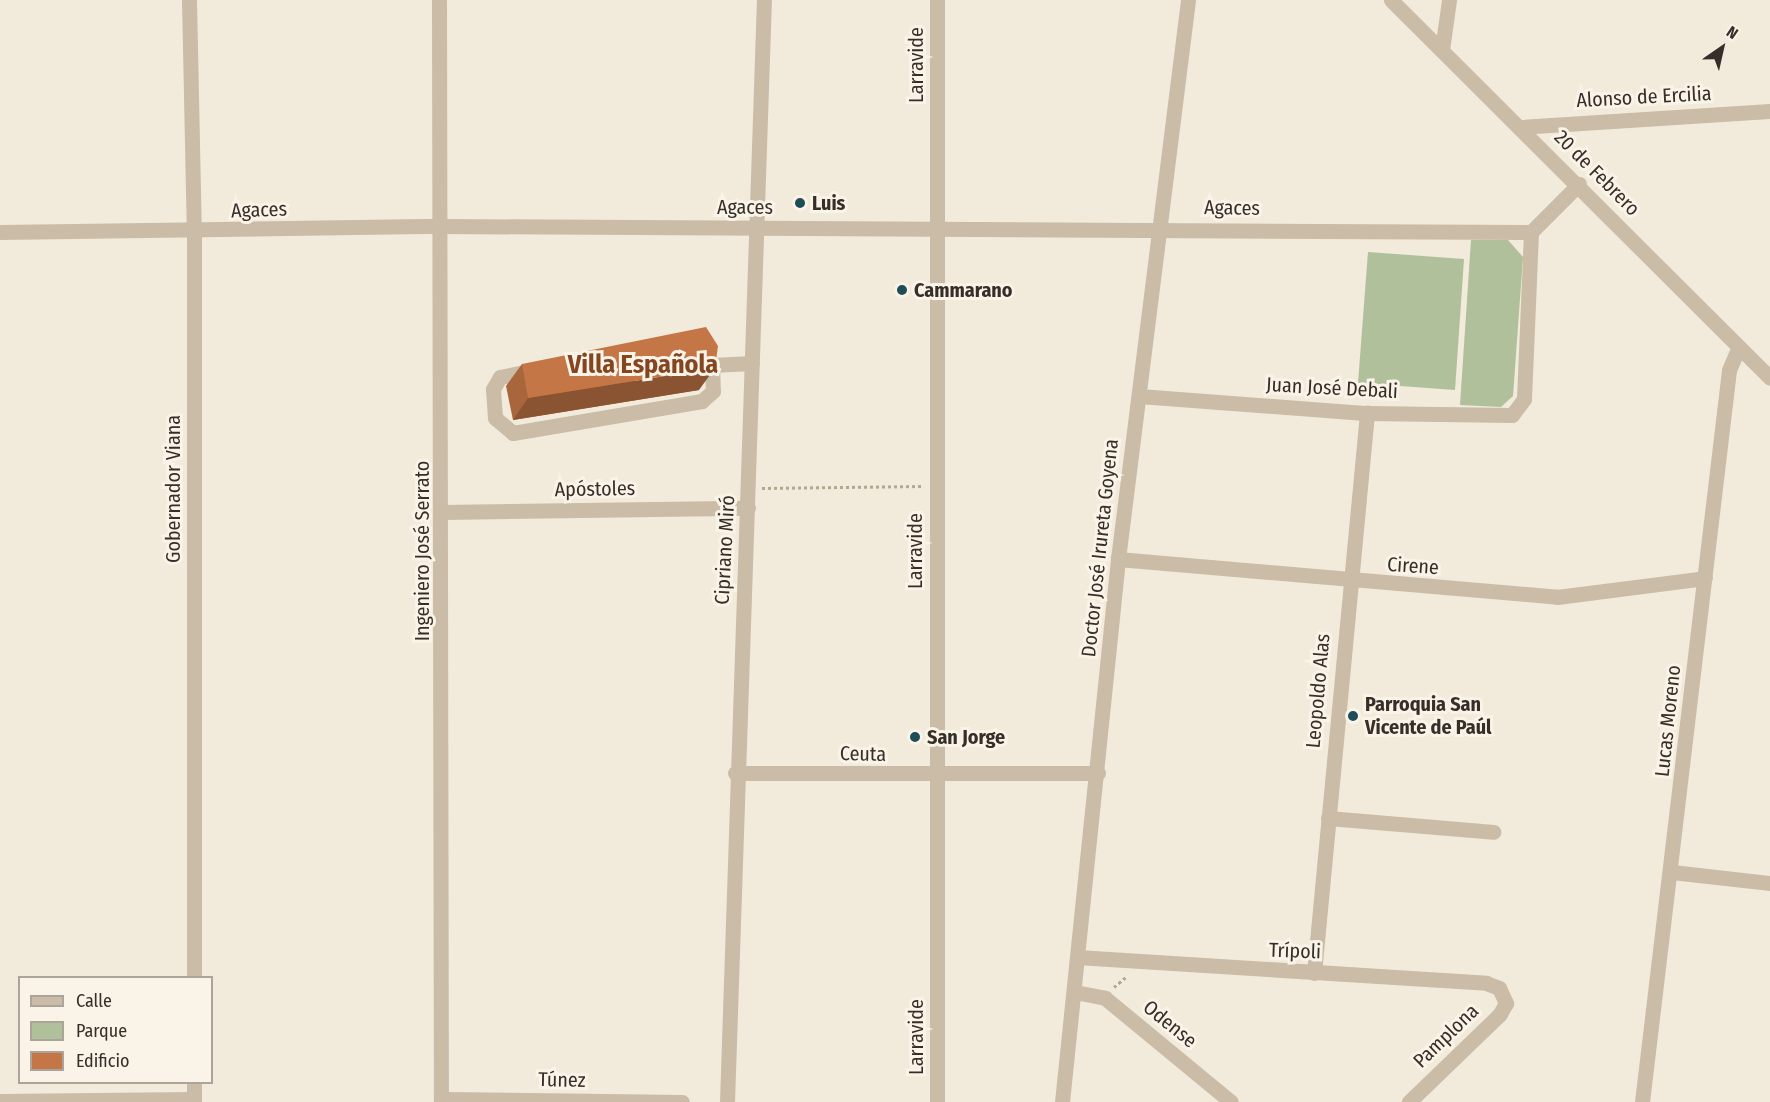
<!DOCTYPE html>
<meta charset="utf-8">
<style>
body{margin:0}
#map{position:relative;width:1770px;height:1102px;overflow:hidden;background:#f2eadb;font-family:"Fira Sans Condensed",sans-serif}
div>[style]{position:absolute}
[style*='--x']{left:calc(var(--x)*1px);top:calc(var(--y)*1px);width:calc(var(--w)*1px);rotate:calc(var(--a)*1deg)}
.green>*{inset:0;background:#afc09b}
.path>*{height:3px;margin-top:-1.5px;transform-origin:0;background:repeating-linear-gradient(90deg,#b5a691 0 3px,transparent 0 6px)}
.minor>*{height:15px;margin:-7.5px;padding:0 7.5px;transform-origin:7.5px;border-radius:7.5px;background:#cabca7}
.wall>*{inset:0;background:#a9653c}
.shaded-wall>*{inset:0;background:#8a5331}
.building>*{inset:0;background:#c57646}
.dots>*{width:16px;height:16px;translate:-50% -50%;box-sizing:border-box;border:3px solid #f9f3e8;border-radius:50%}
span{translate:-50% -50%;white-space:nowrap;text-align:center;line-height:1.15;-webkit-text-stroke:6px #f9f3e8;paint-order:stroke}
.street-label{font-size:20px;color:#362e28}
.poi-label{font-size:20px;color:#362e28;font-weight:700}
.left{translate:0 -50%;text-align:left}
.district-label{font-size:26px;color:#844621;font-weight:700}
.legend{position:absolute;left:18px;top:976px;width:195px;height:108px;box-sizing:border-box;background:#f9f3e8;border:2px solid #aba49b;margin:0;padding:8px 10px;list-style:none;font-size:18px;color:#362e28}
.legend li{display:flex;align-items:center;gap:12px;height:30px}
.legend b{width:30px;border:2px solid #aba49b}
.north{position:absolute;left:1692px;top:18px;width:60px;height:60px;-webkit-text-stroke:4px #f9f3e8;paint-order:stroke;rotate:34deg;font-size:16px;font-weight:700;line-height:24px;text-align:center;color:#362e28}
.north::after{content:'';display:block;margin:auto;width:21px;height:27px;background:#362e28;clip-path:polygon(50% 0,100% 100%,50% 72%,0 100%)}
</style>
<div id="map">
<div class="green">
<i style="clip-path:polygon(1471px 240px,1508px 240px,1523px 257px,1513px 396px,1501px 407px,1460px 405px)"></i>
<i style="clip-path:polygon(1368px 252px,1464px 259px,1455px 390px,1358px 383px)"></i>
</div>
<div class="path">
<i style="--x:762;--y:488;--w:162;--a:-0.7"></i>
<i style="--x:1114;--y:987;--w:17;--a:-40"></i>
</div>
<div class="minor">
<i style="--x:189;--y:0;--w:232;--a:88.8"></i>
<i style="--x:194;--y:232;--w:746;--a:90"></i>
<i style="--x:439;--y:0;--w:1102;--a:89.9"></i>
<i style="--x:937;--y:0;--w:1102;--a:90"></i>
<i style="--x:1391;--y:0;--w:535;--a:44.92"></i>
<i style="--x:1442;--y:50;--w:50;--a:-82"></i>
<i style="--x:1521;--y:127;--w:250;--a:-3.7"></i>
<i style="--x:0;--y:232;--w:441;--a:-0.8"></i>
<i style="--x:441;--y:226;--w:1090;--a:0.32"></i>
<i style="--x:1531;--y:232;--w:68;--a:-45"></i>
<i style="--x:695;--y:338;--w:32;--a:58"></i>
<i style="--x:712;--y:365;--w:26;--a:88"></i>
<i style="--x:713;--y:391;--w:15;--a:138"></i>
<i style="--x:702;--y:401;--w:192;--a:170.4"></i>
<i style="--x:513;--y:433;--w:23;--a:-140"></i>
<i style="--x:495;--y:418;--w:29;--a:-94"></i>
<i style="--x:493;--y:389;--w:14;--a:-60"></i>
<i style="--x:500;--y:377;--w:199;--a:-11.3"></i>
<i style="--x:712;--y:365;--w:40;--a:-2.9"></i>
<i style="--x:1139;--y:396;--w:229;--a:4.3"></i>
<i style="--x:1367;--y:413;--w:145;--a:0.8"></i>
<i style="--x:1512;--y:415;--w:20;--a:-53"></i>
<i style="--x:1524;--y:399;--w:167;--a:-87.6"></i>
<i style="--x:443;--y:512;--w:305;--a:-0.8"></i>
<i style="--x:1118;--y:559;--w:441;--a:4.9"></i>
<i style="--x:1557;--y:597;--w:149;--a:-7.3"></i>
<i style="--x:735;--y:773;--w:363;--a:0"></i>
<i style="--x:1328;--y:818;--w:166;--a:4.8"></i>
<i style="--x:1672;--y:872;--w:99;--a:6.4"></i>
<i style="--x:1077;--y:957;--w:410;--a:3.6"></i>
<i style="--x:1486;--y:983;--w:14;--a:21"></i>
<i style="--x:1499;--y:988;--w:17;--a:65"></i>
<i style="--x:1506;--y:1003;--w:13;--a:119"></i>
<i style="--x:1500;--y:1014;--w:127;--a:136"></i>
<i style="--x:1314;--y:973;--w:563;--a:-84.59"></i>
<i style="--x:1075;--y:992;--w:31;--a:11"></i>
<i style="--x:1105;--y:998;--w:163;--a:39.5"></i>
<i style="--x:194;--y:1082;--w:20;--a:90"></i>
<i style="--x:441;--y:1099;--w:241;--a:0.7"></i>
<i style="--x:0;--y:1101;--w:194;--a:-0.6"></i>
<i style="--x:727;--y:1102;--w:1103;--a:-88.08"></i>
<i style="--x:1062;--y:1102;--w:546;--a:-84.11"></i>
<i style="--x:1118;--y:559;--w:563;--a:-82.86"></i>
<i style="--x:1642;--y:1102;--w:737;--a:-83.22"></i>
<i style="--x:1729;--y:370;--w:25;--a:-67"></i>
</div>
<div class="wall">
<i style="clip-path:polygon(522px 364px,699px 390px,513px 420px,506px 386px)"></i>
</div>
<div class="shaded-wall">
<i style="clip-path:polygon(715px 368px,699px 390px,513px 420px,528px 398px)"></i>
</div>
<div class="building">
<i style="clip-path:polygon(706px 327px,718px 346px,715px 368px,528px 398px,522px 364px)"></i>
</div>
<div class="dots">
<i style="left:800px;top:203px;background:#1e4c57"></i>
<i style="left:902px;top:290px;background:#1e4c57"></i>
<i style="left:1353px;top:716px;background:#1e4c57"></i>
<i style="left:915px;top:737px;background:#1e4c57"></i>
</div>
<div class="street-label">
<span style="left:916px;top:65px;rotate:-90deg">Larravide</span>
<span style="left:1644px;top:97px;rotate:-3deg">Alonso de Ercilia</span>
<span style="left:1597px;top:173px;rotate:45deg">20 de Febrero</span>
<span style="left:745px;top:207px">Agaces</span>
<span style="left:1232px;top:208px;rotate:1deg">Agaces</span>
<span style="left:259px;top:210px;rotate:-2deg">Agaces</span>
<span style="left:1332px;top:388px;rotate:3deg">Juan José Debali</span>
<span style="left:173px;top:489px;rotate:-90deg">Gobernador Viana</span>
<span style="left:595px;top:489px;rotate:-1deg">Apóstoles</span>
<span style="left:1100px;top:548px;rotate:-84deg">Doctor José Irureta Goyena</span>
<span style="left:725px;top:550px;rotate:-87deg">Cipriano Miró</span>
<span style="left:422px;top:551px;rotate:-90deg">Ingeniero José Serrato</span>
<span style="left:915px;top:551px;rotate:-90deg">Larravide</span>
<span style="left:1413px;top:566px;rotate:4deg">Cirene</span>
<span style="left:1318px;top:691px;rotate:-85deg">Leopoldo Alas</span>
<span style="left:1668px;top:721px;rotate:-84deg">Lucas Moreno</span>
<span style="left:863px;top:754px;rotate:1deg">Ceuta</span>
<span style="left:1295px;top:951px;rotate:2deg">Trípoli</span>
<span style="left:1170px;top:1024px;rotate:39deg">Odense</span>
<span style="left:1446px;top:1036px;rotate:-44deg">Pamplona</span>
<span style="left:916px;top:1037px;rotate:-90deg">Larravide</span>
<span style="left:562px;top:1080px;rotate:1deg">Túnez</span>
</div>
<div class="poi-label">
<span class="left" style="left:812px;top:203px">Luis</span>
<span class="left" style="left:914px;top:290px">Cammarano</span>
<span class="left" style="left:1365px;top:716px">Parroquia San<br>Vicente de Paúl</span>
<span class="left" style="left:927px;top:737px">San Jorge</span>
</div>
<div class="district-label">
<span style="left:643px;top:365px">Villa Española</span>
</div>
<ul class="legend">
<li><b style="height:8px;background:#cabca7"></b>Calle</li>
<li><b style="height:16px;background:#afc09b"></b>Parque</li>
<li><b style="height:16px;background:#c57646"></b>Edificio</li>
</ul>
<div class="north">N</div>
</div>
